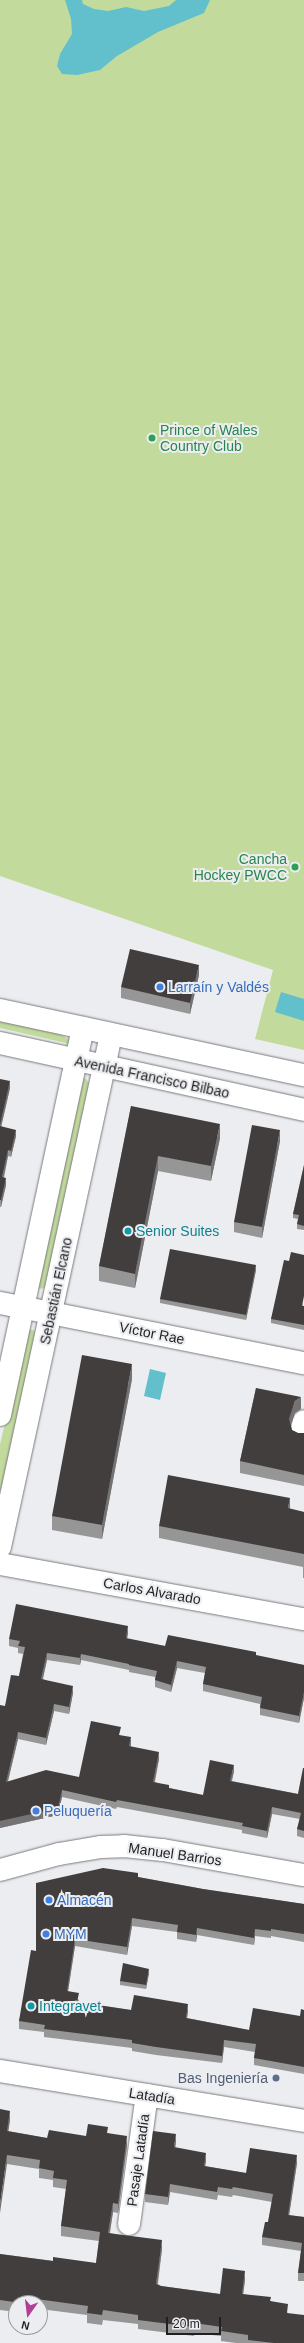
<!DOCTYPE html>
<meta charset="utf-8">
<style>
body{margin:0}
#map{position:relative;width:304px;height:2343px;overflow:hidden;background:#ecedf1;font-family:Arial,sans-serif}
div>[style]{position:absolute}
[style*='--x']{left:calc(var(--x)*1px);top:calc(var(--y)*1px);width:calc(var(--w)*1px);rotate:calc(var(--a)*1deg)}
.green>*{inset:0;background:#c2db9d}
.water>*{inset:0;background:#62bfcc}
.roads{filter:drop-shadow(0 0 1px #797a7e) drop-shadow(0 0 1px #797a7e)}
.minor>*{height:22px;margin:-11px;padding:0 11px;transform-origin:11px;border-radius:11px;background:#fff}
.major>*{height:22px;margin:-11px;padding:0 11px;transform-origin:11px;border-radius:11px;background:#fff}
.wall>*{inset:0;background:#979697}
.shaded-wall>*{inset:0;background:#757273}
.building>*{inset:0;background:#423e3d}
.dots>*{width:11px;height:11px;translate:-50% -50%;box-sizing:border-box;border:2px solid #ecedf1;border-radius:50%}
span{translate:-50% -50%;white-space:nowrap;text-align:center;line-height:1.15;-webkit-text-stroke:4px #ecedf1;paint-order:stroke}
.leisure-label{font-size:14px;color:#27864d}
.left{translate:0 -50%;text-align:left}
.right{translate:-100% -50%;text-align:right}
.shop-label{font-size:14px;color:#366cbe}
.street-label{font-size:14px;color:#1f2021}
.culture-label{font-size:14px;color:#0d838f}
.service-label{font-size:14px;color:#4e5e75}
.north{position:absolute;left:8px;top:2295px;width:40px;height:40px;box-sizing:border-box;background:#ecedf1;border:1px solid #9a9b9e;border-radius:50%;rotate:194deg;font-size:11px;font-weight:700;line-height:16px;text-align:center;color:#1f2021}
.north::after{content:'';display:block;margin:auto;width:14px;height:18px;background:#b23e96;clip-path:polygon(50% 0,100% 100%,50% 72%,0 100%)}
.scale{position:absolute;left:166px;top:2317px;width:55px;height:18px;box-sizing:border-box;border:2px solid #1f2021;border-top:0;padding-left:5px;font-size:12px;line-height:14px;white-space:nowrap;color:#1f2021;-webkit-text-stroke:3px #ecedf1;paint-order:stroke}
</style>
<div id="map">
<div class="green">
<i style="clip-path:polygon(0 0,304px 0,304px 1050px,255px 1039px,273px 970px,0 876px)"></i>
<i style="clip-path:polygon(0 1020px,59px 1033px,71px 1041px,70px 1044px,0 1028px)"></i>
<i style="clip-path:polygon(85px 1078px,89px 1083px,49px 1279px,45px 1288px,38px 1289px,37px 1285px,82px 1079px)"></i>
<i style="clip-path:polygon(27px 1330px,33px 1330px,36px 1332px,0 1504px,0 1444px)"></i>
</div>
<div class="water">
<i style="clip-path:polygon(65px 0,82px 0,83px 4px,94px 9px,108px 11px,126px 7px,144px 11px,169px 6px,176px 0,210px 0,204px 13px,158px 32px,117px 56px,100px 70px,77px 75px,62px 74px,57px 66px,60px 54px,72px 34px,71px 19px)"></i>
<i style="clip-path:polygon(281px 992px,304px 999px,304px 1021px,275px 1012px)"></i>
<i style="clip-path:polygon(150px 1369px,166px 1373px,160px 1400px,144px 1396px)"></i>
</div>
<div class="roads">
<div class="minor">
<i style="--x:0;--y:1303;--w:310;--a:11.2"></i>
<i style="--x:0;--y:1415;--w:396;--a:-77.9"></i>
<i style="--x:301;--y:1433;--w:12;--a:-76"></i>
<i style="--x:0;--y:1547;--w:524;--a:-77.77"></i>
<i style="--x:0;--y:1564;--w:309;--a:10.3"></i>
<i style="--x:0;--y:1870;--w:61;--a:-15.2"></i>
<i style="--x:59;--y:1854;--w:43;--a:-9.5"></i>
<i style="--x:101;--y:1847;--w:23;--a:-2"></i>
<i style="--x:124;--y:1846;--w:39;--a:6"></i>
<i style="--x:163;--y:1850;--w:143;--a:10.1"></i>
<i style="--x:0;--y:2071;--w:308;--a:9.3"></i>
<i style="--x:129;--y:2224;--w:130;--a:-82.1"></i>
</div>
<div class="major">
<i style="--x:0;--y:1010;--w:311;--a:12.1"></i>
<i style="--x:0;--y:1043;--w:311;--a:12.4"></i>
</div>
</div>
<div class="wall">
<i style="clip-path:polygon(199px 975px,190px 1014px,121px 998px,121px 987px)"></i>
<i style="clip-path:polygon(0 1079px,10px 1088px,1px 1126px,16px 1136px,11px 1157px,8px 1156px,4px 1178px,6px 1185px,1px 1207px,0 1207px)"></i>
<i style="clip-path:polygon(131px 1106px,220px 1138px,211px 1181px,158px 1171px,135px 1288px,99px 1281px,99px 1266px)"></i>
<i style="clip-path:polygon(280px 1141px,262px 1238px,234px 1232px,234px 1222px)"></i>
<i style="clip-path:polygon(304px 1165px,304px 1230px,297px 1229px,297px 1224px,298px 1219px,293px 1218px,293px 1214px)"></i>
<i style="clip-path:polygon(289px 1261px,303px 1306px,304px 1306px,304px 1330px,271px 1323px,271px 1319px)"></i>
<i style="clip-path:polygon(256px 1270px,246px 1320px,160px 1303px,160px 1299px)"></i>
<i style="clip-path:polygon(132px 1379px,102px 1539px,52px 1530px,52px 1516px)"></i>
<i style="clip-path:polygon(256px 1388px,301px 1409px,295px 1413px,291px 1425px,292px 1430px,298px 1433px,304px 1433px,304px 1486px,240px 1473px,240px 1461px)"></i>
<i style="clip-path:polygon(290px 1509px,304px 1512px,304px 1578px,303px 1578px,303px 1567px,159px 1538px,159px 1526px)"></i>
<i style="clip-path:polygon(128px 1633px,127px 1639px,165px 1646px,256px 1656px,304px 1665px,304px 1698px,299px 1723px,260px 1715px,260px 1704px,203px 1691px,203px 1684px,205px 1673px,177px 1668px,171px 1692px,155px 1687px,155px 1677px,129px 1672px,129px 1670px,81px 1660px,80px 1665px,47px 1660px,43px 1679px,73px 1693px,69px 1714px,54px 1711px,46px 1745px,18px 1739px,8px 1781px,79px 1777px,121px 1734px,120px 1735px,131px 1744px,131px 1747px,159px 1759px,155px 1782px,169px 1788px,203px 1795px,234px 1771px,232px 1781px,298px 1794px,304px 1768px,304px 1838px,297px 1836px,297px 1829px,300px 1819px,272px 1814px,267px 1838px,242px 1833px,242px 1830px,117px 1807px,116px 1809px,62px 1797px,58px 1815px,0 1828px,0 1707px,5px 1706px,19px 1676px,23px 1654px,18px 1653px,18px 1648px,9px 1646px,9px 1639px)"></i>
<i style="clip-path:polygon(138px 1877px,203px 1889px,304px 1904px,304px 1942px,271px 1936px,271px 1938px,255px 1936px,254px 1945px,197px 1935px,196px 1942px,177px 1939px,177px 1932px,132px 1926px,127px 1955px,75px 1946px,68px 1991px,79px 2000px,79px 2002px,131px 2010px,188px 2011px,187px 2018px,249px 2030px,300px 2016px,304px 2010px,304px 2074px,254px 2065px,254px 2058px,255px 2052px,224px 2047px,222px 2063px,156px 2055px,132px 2051px,132px 2048px,44px 2037px,44px 2032px,19px 2029px,19px 2021px,36px 1951px)"></i>
<i style="clip-path:polygon(149px 1973px,146px 1989px,120px 1985px,120px 1981px)"></i>
<i style="clip-path:polygon(0 2109px,10px 2120px,8px 2131px,47px 2138px,86px 2136px,108px 2133px,127px 2146px,118px 2213px,113px 2212px,110px 2233px,162px 2249px,158px 2284px,161px 2286px,220px 2294px,245px 2280px,243px 2294px,271px 2301px,288px 2313px,304px 2343px,236px 2343px,221px 2341px,221px 2336px,194px 2333px,194px 2336px,138px 2329px,138px 2324px,103px 2320px,102px 2325px,87px 2323px,87px 2315px,40px 2309px,40px 2303px,16px 2303px,16px 2312px,0 2310px,0 2254px,53px 2261px,96px 2263px,99px 2241px,61px 2236px,61px 2226px,66px 2189px,53px 2187px,53px 2180px,39px 2178px,39px 2169px,7px 2164px)"></i>
<i style="clip-path:polygon(176px 2142px,175px 2148px,206px 2161px,205px 2166px,246px 2173px,297px 2163px,289px 2215px,304px 2217px,304px 2281px,298px 2281px,298px 2273px,301px 2251px,262px 2245px,262px 2237px,268px 2222px,272px 2202px,233px 2195px,232px 2197px,218px 2195px,217px 2200px,170px 2192px,168px 2205px,145px 2202px,145px 2194px)"></i>
</div>
<div class="shaded-wall">
<i style="clip-path:polygon(199px 965px,199px 975px,190px 1014px,190px 1003px)"></i>
<i style="clip-path:polygon(10px 1081px,10px 1088px,0 1132px,0 1125px)"></i>
<i style="clip-path:polygon(220px 1124px,220px 1138px,211px 1181px,211px 1166px)"></i>
<i style="clip-path:polygon(16px 1130px,16px 1136px,11px 1157px,11px 1151px)"></i>
<i style="clip-path:polygon(280px 1130px,280px 1141px,262px 1238px,262px 1227px)"></i>
<i style="clip-path:polygon(8px 1150px,8px 1156px,2px 1184px,2px 1177px)"></i>
<i style="clip-path:polygon(158px 1156px,158px 1171px,135px 1288px,135px 1274px)"></i>
<i style="clip-path:polygon(6px 1178px,6px 1185px,1px 1207px,1px 1200px)"></i>
<i style="clip-path:polygon(256px 1265px,256px 1270px,246px 1320px,246px 1315px)"></i>
<i style="clip-path:polygon(132px 1364px,132px 1379px,102px 1539px,102px 1525px)"></i>
<i style="clip-path:polygon(301px 1397px,301px 1409px,295px 1413px,289px 1430px,289px 1419px,295px 1401px)"></i>
<i style="clip-path:polygon(290px 1498px,290px 1511px,288px 1508px)"></i>
<i style="clip-path:polygon(128px 1626px,128px 1633px,126px 1645px,126px 1638px)"></i>
<i style="clip-path:polygon(47px 1653px,47px 1660px,41px 1686px,41px 1679px)"></i>
<i style="clip-path:polygon(81px 1654px,81px 1660px,80px 1665px,80px 1658px)"></i>
<i style="clip-path:polygon(177px 1661px,177px 1668px,171px 1692px,171px 1685px)"></i>
<i style="clip-path:polygon(73px 1686px,73px 1693px,69px 1714px,69px 1707px)"></i>
<i style="clip-path:polygon(304px 1692px,304px 1698px,299px 1723px,299px 1716px)"></i>
<i style="clip-path:polygon(54px 1704px,54px 1711px,46px 1745px,46px 1738px)"></i>
<i style="clip-path:polygon(18px 1732px,18px 1739px,6px 1789px,6px 1782px)"></i>
<i style="clip-path:polygon(131px 1737px,131px 1744px,129px 1753px,129px 1746px)"></i>
<i style="clip-path:polygon(159px 1752px,159px 1759px,153px 1789px,153px 1782px)"></i>
<i style="clip-path:polygon(234px 1765px,234px 1771px,230px 1788px,230px 1781px)"></i>
<i style="clip-path:polygon(62px 1790px,62px 1797px,58px 1815px,0 1828px,0 1821px)"></i>
<i style="clip-path:polygon(272px 1807px,272px 1814px,267px 1838px,267px 1831px)"></i>
<i style="clip-path:polygon(132px 1918px,132px 1926px,127px 1955px,127px 1947px)"></i>
<i style="clip-path:polygon(197px 1928px,197px 1935px,196px 1942px,196px 1935px)"></i>
<i style="clip-path:polygon(255px 1929px,255px 1936px,254px 1945px,254px 1938px)"></i>
<i style="clip-path:polygon(75px 1939px,75px 1946px,67px 1998px,67px 1991px)"></i>
<i style="clip-path:polygon(149px 1969px,149px 1973px,146px 1989px,146px 1985px)"></i>
<i style="clip-path:polygon(188px 2004px,188px 2011px,186px 2026px,186px 2018px)"></i>
<i style="clip-path:polygon(224px 2040px,224px 2047px,222px 2063px,222px 2056px)"></i>
<i style="clip-path:polygon(10px 2111px,10px 2120px,7px 2141px,7px 2131px)"></i>
<i style="clip-path:polygon(176px 2134px,176px 2142px,174px 2155px,174px 2147px)"></i>
<i style="clip-path:polygon(127px 2136px,127px 2146px,118px 2213px,118px 2204px)"></i>
<i style="clip-path:polygon(206px 2153px,206px 2161px,204px 2174px,204px 2166px)"></i>
<i style="clip-path:polygon(7px 2155px,7px 2164px,0 2213px,0 2204px)"></i>
<i style="clip-path:polygon(297px 2155px,297px 2163px,288px 2223px,288px 2215px)"></i>
<i style="clip-path:polygon(170px 2184px,170px 2192px,168px 2205px,168px 2197px)"></i>
<i style="clip-path:polygon(113px 2203px,113px 2212px,108px 2242px,108px 2233px)"></i>
<i style="clip-path:polygon(162px 2240px,162px 2249px,156px 2293px,156px 2284px)"></i>
<i style="clip-path:polygon(245px 2271px,245px 2280px,242px 2303px,242px 2294px)"></i>
</div>
<div class="building">
<i style="clip-path:polygon(130px 949px,199px 965px,190px 1003px,121px 987px)"></i>
<i style="clip-path:polygon(0 1079px,10px 1081px,0 1125px)"></i>
<i style="clip-path:polygon(131px 1106px,220px 1124px,211px 1166px,158px 1156px,135px 1274px,99px 1266px)"></i>
<i style="clip-path:polygon(252px 1125px,280px 1130px,262px 1227px,234px 1222px)"></i>
<i style="clip-path:polygon(0 1126px,16px 1130px,11px 1151px,8px 1150px,2px 1177px,6px 1178px,1px 1200px,0 1200px)"></i>
<i style="clip-path:polygon(304px 1165px,304px 1226px,297px 1224px,299px 1215px,293px 1214px)"></i>
<i style="clip-path:polygon(170px 1249px,256px 1265px,246px 1315px,160px 1299px)"></i>
<i style="clip-path:polygon(291px 1252px,304px 1255px,304px 1296px,302px 1306px,304px 1306px,304px 1325px,271px 1319px,284px 1260px,289px 1261px)"></i>
<i style="clip-path:polygon(82px 1355px,132px 1364px,102px 1525px,52px 1516px)"></i>
<i style="clip-path:polygon(256px 1388px,301px 1397px,295px 1401px,289px 1419px,292px 1430px,298px 1433px,304px 1433px,304px 1475px,240px 1461px)"></i>
<i style="clip-path:polygon(168px 1475px,290px 1498px,288px 1508px,304px 1512px,304px 1554px,159px 1526px)"></i>
<i style="clip-path:polygon(16px 1604px,128px 1626px,126px 1638px,165px 1646px,168px 1635px,256px 1652px,256px 1655px,304px 1665px,304px 1692px,299px 1716px,260px 1708px,262px 1697px,203px 1684px,206px 1667px,177px 1661px,171px 1685px,155px 1680px,157px 1671px,129px 1665px,129px 1664px,81px 1654px,80px 1658px,47px 1653px,41px 1679px,73px 1686px,69px 1707px,54px 1704px,46px 1738px,18px 1732px,6px 1782px,46px 1770px,79px 1777px,91px 1721px,121px 1727px,119px 1735px,131px 1737px,129px 1746px,159px 1752px,153px 1782px,169px 1785px,169px 1788px,203px 1795px,210px 1760px,234px 1765px,230px 1781px,298px 1794px,303px 1768px,304px 1768px,304px 1831px,297px 1829px,301px 1813px,272px 1807px,267px 1831px,242px 1826px,243px 1823px,117px 1800px,116px 1802px,62px 1790px,58px 1808px,0 1821px,0 1705px,5px 1706px,11px 1675px,19px 1676px,25px 1647px,18px 1646px,20px 1641px,9px 1639px)"></i>
<i style="clip-path:polygon(103px 1868px,138px 1873px,138px 1877px,203px 1889px,304px 1904px,304px 1934px,271px 1929px,271px 1931px,255px 1929px,254px 1938px,197px 1928px,196px 1935px,177px 1932px,178px 1925px,132px 1918px,127px 1947px,75px 1939px,67px 1991px,79px 1993px,77px 2002px,131px 2010px,134px 1995px,188px 2004px,186px 2018px,249px 2030px,253px 2008px,300px 2016px,301px 2009px,304px 2010px,304px 2067px,254px 2058px,256px 2044px,224px 2040px,222px 2056px,156px 2047px,132px 2043px,132px 2040px,44px 2029px,45px 2025px,19px 2021px,31px 1950px,36px 1951px,36px 1883px)"></i>
<i style="clip-path:polygon(123px 1963px,149px 1969px,146px 1985px,120px 1981px)"></i>
<i style="clip-path:polygon(0 2109px,10px 2111px,7px 2131px,47px 2138px,49px 2130px,86px 2136px,88px 2124px,108px 2127px,107px 2133px,127px 2136px,118px 2204px,113px 2203px,108px 2233px,162px 2240px,156px 2284px,161px 2286px,220px 2294px,223px 2268px,245px 2271px,242px 2294px,271px 2297px,270px 2301px,288px 2304px,287px 2313px,304px 2315px,304px 2343px,274px 2343px,248px 2340px,248px 2335px,221px 2331px,222px 2327px,194px 2323px,194px 2327px,138px 2320px,138px 2315px,103px 2310px,102px 2315px,87px 2313px,88px 2306px,29px 2298px,28px 2303px,21px 2303px,0 2300px,0 2254px,53px 2261px,53px 2257px,96px 2263px,100px 2232px,61px 2226px,67px 2180px,53px 2178px,54px 2171px,39px 2168px,40px 2160px,7px 2155px,0 2204px)"></i>
<i style="clip-path:polygon(153px 2131px,176px 2134px,174px 2147px,206px 2153px,204px 2166px,246px 2173px,250px 2148px,297px 2155px,288px 2215px,304px 2217px,304px 2273px,298px 2273px,302px 2243px,262px 2237px,265px 2222px,268px 2222px,273px 2194px,233px 2187px,232px 2189px,218px 2187px,217px 2192px,170px 2184px,168px 2197px,145px 2194px)"></i>
</div>
<div class="dots">
<i style="left:152px;top:438px;background:#2e9e5b"></i>
<i style="left:295px;top:867px;background:#2e9e5b"></i>
<i style="left:160px;top:987px;background:#3f7fe0"></i>
<i style="left:128px;top:1231px;background:#0f9aa8"></i>
<i style="left:36px;top:1811px;background:#3f7fe0"></i>
<i style="left:49px;top:1900px;background:#3f7fe0"></i>
<i style="left:46px;top:1934px;background:#3f7fe0"></i>
<i style="left:31px;top:2006px;background:#0f9aa8"></i>
<i style="left:276px;top:2078px;background:#5c6f8a"></i>
</div>
<div class="leisure-label">
<span class="left" style="left:160px;top:438px">Prince of Wales<br>Country Club</span>
<span class="right" style="left:287px;top:867px">Cancha<br>Hockey PWCC</span>
</div>
<div class="shop-label">
<span class="left" style="left:168px;top:987px">Larraín y Valdés</span>
<span class="left" style="left:44px;top:1811px">Peluquería</span>
<span class="left" style="left:57px;top:1900px">Almacén</span>
<span class="left" style="left:54px;top:1934px">MYM</span>
</div>
<div class="street-label">
<span style="left:152px;top:1077px;rotate:12deg">Avenida Francisco Bilbao</span>
<span style="left:56px;top:1291px;rotate:-78deg">Sebastián Elcano</span>
<span style="left:152px;top:1333px;rotate:11deg">Víctor Rae</span>
<span style="left:152px;top:1591px;rotate:10deg">Carlos Alvarado</span>
<span style="left:175px;top:1854px;rotate:8deg">Manuel Barrios</span>
<span style="left:152px;top:2096px;rotate:9deg">Latadía</span>
<span style="left:138px;top:2160px;rotate:-82deg">Pasaje Latadía</span>
</div>
<div class="culture-label">
<span class="left" style="left:136px;top:1231px">Senior Suites</span>
<span class="left" style="left:39px;top:2006px">Integravet</span>
</div>
<div class="service-label">
<span class="right" style="left:268px;top:2078px">Bas Ingeniería</span>
</div>
<div class="north">N</div>
<div class="scale">20 m</div>
</div>
